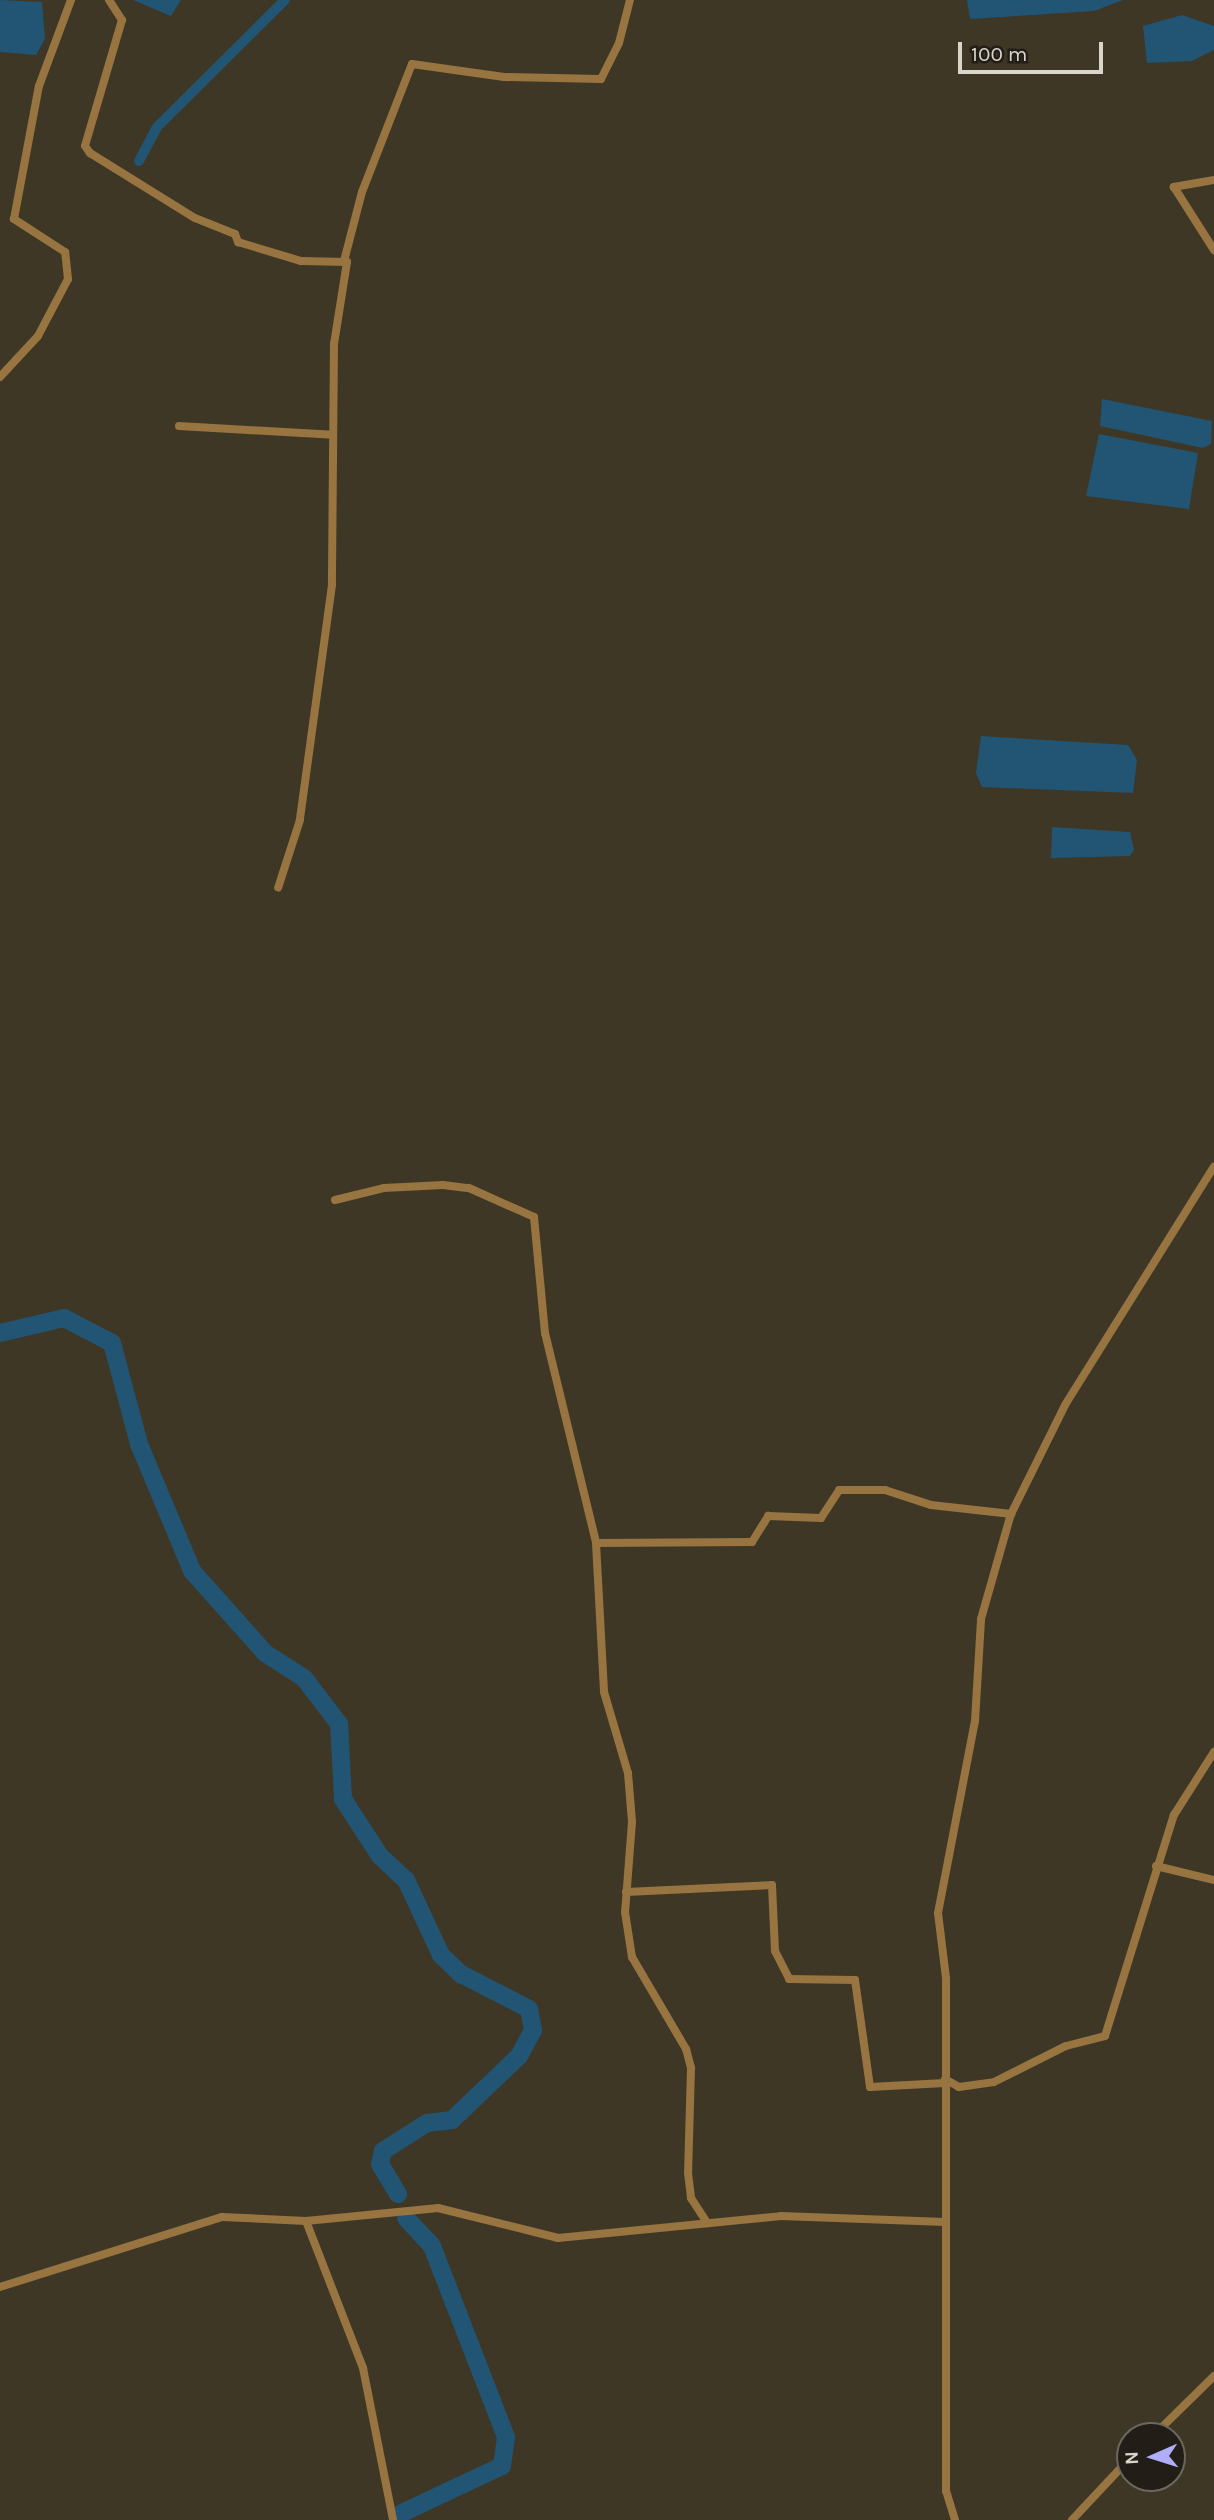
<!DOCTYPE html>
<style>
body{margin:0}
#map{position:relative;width:1214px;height:2520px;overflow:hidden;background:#3e3726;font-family:Karla,sans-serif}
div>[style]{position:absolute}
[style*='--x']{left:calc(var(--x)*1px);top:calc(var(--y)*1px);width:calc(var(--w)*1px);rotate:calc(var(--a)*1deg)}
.water>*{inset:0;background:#225573}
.canal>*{height:10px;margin:-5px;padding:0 5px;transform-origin:5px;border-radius:5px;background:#225573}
.river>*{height:18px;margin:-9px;padding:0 9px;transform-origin:9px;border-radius:9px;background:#225573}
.minor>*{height:8px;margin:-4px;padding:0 4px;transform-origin:4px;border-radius:4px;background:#977440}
span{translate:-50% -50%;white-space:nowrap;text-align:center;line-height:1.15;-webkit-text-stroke:7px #221e17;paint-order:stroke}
.north{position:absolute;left:1116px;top:2422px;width:70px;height:70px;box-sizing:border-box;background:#221e17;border:2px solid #6b675f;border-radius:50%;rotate:267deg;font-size:19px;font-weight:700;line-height:28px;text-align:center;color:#d9d5cb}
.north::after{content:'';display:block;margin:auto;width:24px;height:32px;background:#b0aefa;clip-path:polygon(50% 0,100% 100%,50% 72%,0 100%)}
.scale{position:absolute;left:958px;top:42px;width:145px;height:32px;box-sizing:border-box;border:4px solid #d9d5cb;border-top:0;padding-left:9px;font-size:21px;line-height:24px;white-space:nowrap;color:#d9d5cb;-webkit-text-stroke:5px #221e17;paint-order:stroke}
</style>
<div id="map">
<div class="water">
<i style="clip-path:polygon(0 0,42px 2px,45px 39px,36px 55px,0 52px)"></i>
<i style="clip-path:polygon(133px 0,181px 0,171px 16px)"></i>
<i style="clip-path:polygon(967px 0,1123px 0,1094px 11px,970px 19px)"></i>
<i style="clip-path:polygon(1182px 15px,1214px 26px,1214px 50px,1192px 61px,1147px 63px,1143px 26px)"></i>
<i style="clip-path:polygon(1102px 399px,1212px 421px,1211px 444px,1203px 448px,1100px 426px)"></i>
<i style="clip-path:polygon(1099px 434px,1198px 453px,1189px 509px,1086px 496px)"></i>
<i style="clip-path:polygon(981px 736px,1128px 745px,1137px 760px,1133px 793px,982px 787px,976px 773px)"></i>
<i style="clip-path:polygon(1052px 827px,1130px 832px,1134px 850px,1130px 856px,1051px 858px)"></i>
</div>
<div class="canal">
<i style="--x:139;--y:161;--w:38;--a:-62"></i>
<i style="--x:157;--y:127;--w:180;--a:-44.8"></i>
</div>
<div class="river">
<i style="--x:0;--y:1333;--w:66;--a:-13.2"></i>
<i style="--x:64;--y:1318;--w:54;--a:27.5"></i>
<i style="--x:112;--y:1343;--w:105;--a:75"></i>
<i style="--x:139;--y:1444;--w:138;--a:67.3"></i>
<i style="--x:192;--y:1571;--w:110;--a:48.3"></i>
<i style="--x:265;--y:1653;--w:46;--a:32.7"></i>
<i style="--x:304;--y:1678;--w:58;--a:52.7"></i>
<i style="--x:339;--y:1724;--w:75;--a:86.9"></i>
<i style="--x:343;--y:1799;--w:68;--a:57"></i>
<i style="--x:380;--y:1856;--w:35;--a:43"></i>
<i style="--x:406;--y:1880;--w:83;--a:65"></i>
<i style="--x:441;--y:1955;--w:28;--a:44"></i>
<i style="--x:461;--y:1974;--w:76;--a:27.2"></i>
<i style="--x:529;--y:2009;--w:21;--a:79"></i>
<i style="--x:533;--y:2030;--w:30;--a:118"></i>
<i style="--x:519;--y:2056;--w:93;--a:136.3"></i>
<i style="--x:452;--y:2120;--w:25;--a:173"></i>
<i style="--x:427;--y:2123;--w:52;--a:147.5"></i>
<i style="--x:383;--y:2151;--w:13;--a:103"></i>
<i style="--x:380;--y:2164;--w:35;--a:59"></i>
<i style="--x:402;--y:2513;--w:110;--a:-25.2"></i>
<i style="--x:502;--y:2466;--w:29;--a:-82"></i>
<i style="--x:506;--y:2437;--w:205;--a:-111.2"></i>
<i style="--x:432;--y:2246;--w:38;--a:-133"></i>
</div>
<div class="minor">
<i style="--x:109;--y:0;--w:24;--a:57"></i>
<i style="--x:122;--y:20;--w:131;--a:106.4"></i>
<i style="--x:85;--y:146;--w:9;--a:54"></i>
<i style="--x:90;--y:153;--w:123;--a:31.8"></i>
<i style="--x:195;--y:218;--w:43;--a:21.8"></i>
<i style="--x:235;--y:234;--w:9;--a:69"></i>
<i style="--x:238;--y:242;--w:66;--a:16.8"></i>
<i style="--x:301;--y:261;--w:46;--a:1.2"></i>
<i style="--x:347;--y:262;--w:83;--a:99"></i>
<i style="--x:334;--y:344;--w:241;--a:90.5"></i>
<i style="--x:332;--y:585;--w:237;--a:97.8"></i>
<i style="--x:300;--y:820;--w:71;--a:107.9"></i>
<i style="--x:1214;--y:180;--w:41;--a:170.1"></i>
<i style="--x:1174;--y:187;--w:75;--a:57.6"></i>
<i style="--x:344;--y:261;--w:71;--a:-75.4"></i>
<i style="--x:362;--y:192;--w:137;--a:-68.7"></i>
<i style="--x:412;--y:64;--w:93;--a:8"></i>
<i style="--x:504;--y:77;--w:97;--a:1.2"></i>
<i style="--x:601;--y:79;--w:40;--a:-63.4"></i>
<i style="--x:619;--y:43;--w:44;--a:-75.7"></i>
<i style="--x:0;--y:377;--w:56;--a:-47.2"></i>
<i style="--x:38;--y:336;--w:64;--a:-62.2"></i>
<i style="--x:68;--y:279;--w:27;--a:-96"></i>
<i style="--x:65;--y:252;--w:61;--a:-147.1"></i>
<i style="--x:14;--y:219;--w:135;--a:-79.4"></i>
<i style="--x:39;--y:86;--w:92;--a:-69.6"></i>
<i style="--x:179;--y:426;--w:154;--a:3.3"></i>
<i style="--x:335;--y:1200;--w:50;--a:-13.8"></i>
<i style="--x:384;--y:1188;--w:59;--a:-2.9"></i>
<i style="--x:443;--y:1185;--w:26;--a:7"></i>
<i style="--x:469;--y:1188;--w:71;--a:24"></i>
<i style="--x:534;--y:1217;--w:117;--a:84.6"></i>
<i style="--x:545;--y:1333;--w:216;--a:76.3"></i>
<i style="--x:596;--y:1543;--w:149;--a:86.9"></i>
<i style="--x:604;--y:1692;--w:84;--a:73.5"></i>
<i style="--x:628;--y:1773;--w:49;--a:85.3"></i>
<i style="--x:632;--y:1822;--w:90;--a:94.4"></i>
<i style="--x:625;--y:1912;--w:46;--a:81.2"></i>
<i style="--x:632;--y:1957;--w:107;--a:59.6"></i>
<i style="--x:686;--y:2049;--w:20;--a:75"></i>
<i style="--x:691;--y:2068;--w:105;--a:91.6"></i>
<i style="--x:688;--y:2173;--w:25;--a:83"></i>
<i style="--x:691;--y:2198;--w:30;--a:57"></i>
<i style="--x:596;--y:1543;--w:156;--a:-0.4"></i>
<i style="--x:752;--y:1542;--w:31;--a:-58"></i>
<i style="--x:768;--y:1516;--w:53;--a:2.2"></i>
<i style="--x:821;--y:1518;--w:33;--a:-57"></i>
<i style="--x:839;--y:1490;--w:46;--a:0"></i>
<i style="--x:885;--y:1490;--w:48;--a:18.1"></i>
<i style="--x:931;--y:1505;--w:81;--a:6.4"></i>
<i style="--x:1156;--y:1866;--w:60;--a:13.6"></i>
<i style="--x:626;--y:1892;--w:146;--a:-2.7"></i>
<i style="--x:772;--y:1885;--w:66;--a:87.4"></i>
<i style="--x:775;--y:1951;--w:31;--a:63"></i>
<i style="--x:789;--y:1979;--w:66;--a:0.9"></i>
<i style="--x:855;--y:1980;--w:108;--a:82"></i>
<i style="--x:870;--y:2087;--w:75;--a:-3.1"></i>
<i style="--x:945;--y:2079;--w:16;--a:30"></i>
<i style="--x:959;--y:2087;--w:35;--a:-8"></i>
<i style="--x:994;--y:2082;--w:80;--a:-26.6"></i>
<i style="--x:1066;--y:2046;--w:40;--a:-14.4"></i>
<i style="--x:1105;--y:2036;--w:232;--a:-72.7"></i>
<i style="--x:1174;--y:1815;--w:75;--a:-57.6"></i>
<i style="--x:306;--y:2221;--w:158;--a:68.8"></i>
<i style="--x:363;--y:2368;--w:155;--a:78.8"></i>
<i style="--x:0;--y:2287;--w:233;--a:-17.5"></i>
<i style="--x:222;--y:2217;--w:84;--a:2.7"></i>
<i style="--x:306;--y:2221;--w:133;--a:-5.6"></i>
<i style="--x:438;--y:2208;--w:124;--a:14"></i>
<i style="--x:558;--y:2238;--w:224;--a:-5.6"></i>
<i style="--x:781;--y:2216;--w:164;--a:2.1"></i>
<i style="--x:1153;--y:2436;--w:86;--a:-44.5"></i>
<i style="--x:955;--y:2520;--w:30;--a:-107"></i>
<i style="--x:946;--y:2491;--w:513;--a:-90"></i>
<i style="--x:946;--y:1978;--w:65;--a:-97"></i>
<i style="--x:938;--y:1913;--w:196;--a:-79.1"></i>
<i style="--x:975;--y:1721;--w:102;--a:-86.6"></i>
<i style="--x:981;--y:1619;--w:109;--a:-74.1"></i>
<i style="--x:1011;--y:1514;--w:122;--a:-63.6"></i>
<i style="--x:1065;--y:1405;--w:281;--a:-58"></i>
<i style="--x:1072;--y:2520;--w:85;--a:-46.9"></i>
</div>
<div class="north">N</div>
<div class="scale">100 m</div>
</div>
